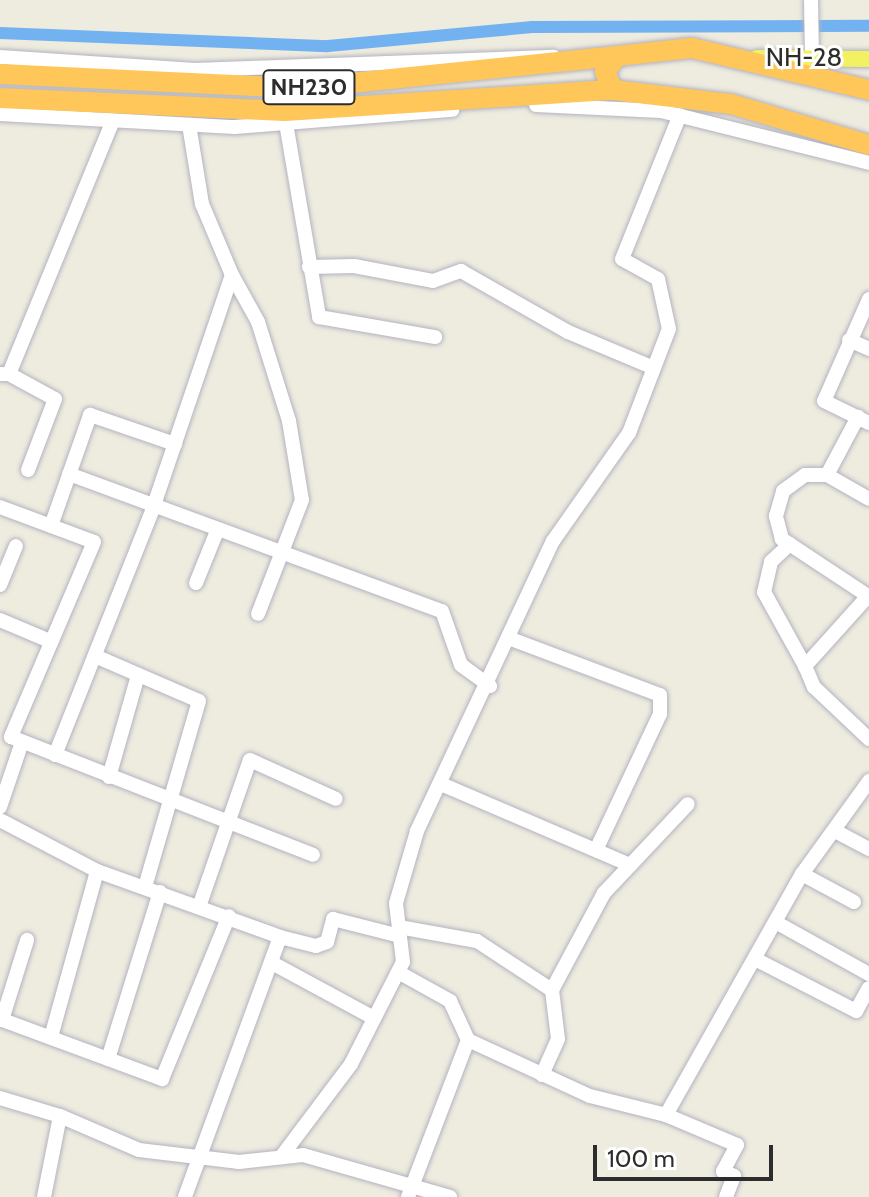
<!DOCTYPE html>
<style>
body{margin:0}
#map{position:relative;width:869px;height:1197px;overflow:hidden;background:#eeebdf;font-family:Cabin,sans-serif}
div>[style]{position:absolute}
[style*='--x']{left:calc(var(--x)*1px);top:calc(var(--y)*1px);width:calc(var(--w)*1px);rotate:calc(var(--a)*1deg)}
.canal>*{height:12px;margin:-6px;padding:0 6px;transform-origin:6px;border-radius:6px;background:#73b2f0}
.roads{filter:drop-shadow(0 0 2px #b3b3c0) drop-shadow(0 0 2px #b3b3c0)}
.minor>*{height:14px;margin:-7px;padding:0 7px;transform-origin:7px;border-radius:7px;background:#fff}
.major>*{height:16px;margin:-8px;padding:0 8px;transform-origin:8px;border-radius:8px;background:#f2f161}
.highway>*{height:20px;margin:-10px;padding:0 10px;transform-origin:10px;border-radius:10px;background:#ffc759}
span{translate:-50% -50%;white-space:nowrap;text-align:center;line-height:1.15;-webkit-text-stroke:6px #fff;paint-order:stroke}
.shield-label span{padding:2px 6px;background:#fff;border:2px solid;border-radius:6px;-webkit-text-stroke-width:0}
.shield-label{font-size:24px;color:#2d2d2d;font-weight:700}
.street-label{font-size:26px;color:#2d2d2d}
.scale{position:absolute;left:593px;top:1145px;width:180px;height:36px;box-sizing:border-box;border:4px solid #2d2d2d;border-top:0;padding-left:10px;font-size:24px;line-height:28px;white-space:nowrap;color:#2d2d2d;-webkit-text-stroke:6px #fff;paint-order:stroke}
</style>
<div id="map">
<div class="canal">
<i style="--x:0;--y:33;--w:328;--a:2.3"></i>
<i style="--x:328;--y:46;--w:205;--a:-5.3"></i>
<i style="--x:532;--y:27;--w:337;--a:-0.2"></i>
</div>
<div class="roads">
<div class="minor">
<i style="--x:811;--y:0;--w:58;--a:89"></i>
<i style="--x:0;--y:57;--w:195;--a:3.8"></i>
<i style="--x:195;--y:70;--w:359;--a:-2.1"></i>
<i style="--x:536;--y:105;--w:125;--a:2.7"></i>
<i style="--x:661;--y:111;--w:214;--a:14"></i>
<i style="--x:0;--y:114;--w:235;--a:3.2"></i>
<i style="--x:235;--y:127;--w:218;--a:-4.5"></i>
<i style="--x:286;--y:123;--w:197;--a:80.3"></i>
<i style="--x:319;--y:317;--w:118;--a:9.8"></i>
<i style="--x:309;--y:267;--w:45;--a:-1.3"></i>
<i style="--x:354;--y:266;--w:80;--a:10.8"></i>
<i style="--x:433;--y:281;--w:30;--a:-20"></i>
<i style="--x:461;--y:271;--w:123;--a:29.7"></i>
<i style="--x:568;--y:332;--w:93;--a:22.7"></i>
<i style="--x:232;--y:275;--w:54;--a:61"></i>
<i style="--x:258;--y:322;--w:104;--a:72.6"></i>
<i style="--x:289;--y:421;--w:80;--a:80.7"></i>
<i style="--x:302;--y:500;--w:122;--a:111.1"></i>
<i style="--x:869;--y:299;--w:111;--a:113.8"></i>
<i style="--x:824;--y:401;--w:50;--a:26.1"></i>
<i style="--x:849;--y:340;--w:22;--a:24"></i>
<i style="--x:0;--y:374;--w:9;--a:0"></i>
<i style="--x:9;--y:374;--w:271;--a:-67.7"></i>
<i style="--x:9;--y:374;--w:52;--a:28.5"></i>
<i style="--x:55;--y:399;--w:76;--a:110.8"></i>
<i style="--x:69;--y:474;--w:397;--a:20.2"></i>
<i style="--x:442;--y:611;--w:57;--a:70.6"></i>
<i style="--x:461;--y:665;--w:36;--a:36"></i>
<i style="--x:827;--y:475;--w:66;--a:-61.9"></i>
<i style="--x:0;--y:507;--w:100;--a:20.4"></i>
<i style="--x:94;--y:542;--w:212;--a:113.1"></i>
<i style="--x:11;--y:737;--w:324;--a:21.3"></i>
<i style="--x:51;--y:526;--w:118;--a:-70.6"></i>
<i style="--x:90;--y:415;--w:90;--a:18.8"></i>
<i style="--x:790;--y:544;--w:26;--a:137"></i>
<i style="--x:771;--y:562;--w:31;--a:103"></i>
<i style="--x:764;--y:592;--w:85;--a:61"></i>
<i style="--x:196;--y:583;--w:56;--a:-68"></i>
<i style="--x:0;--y:585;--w:42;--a:-67.7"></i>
<i style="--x:865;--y:594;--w:100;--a:-146.5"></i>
<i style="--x:782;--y:539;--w:24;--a:-105"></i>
<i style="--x:776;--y:516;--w:26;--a:-74"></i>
<i style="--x:783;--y:491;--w:27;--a:-36"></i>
<i style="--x:805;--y:475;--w:22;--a:0"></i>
<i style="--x:827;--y:475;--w:48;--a:29.7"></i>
<i style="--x:869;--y:595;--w:96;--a:132"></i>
<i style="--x:805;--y:666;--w:23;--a:67"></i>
<i style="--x:814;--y:687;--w:76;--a:43.4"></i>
<i style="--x:0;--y:620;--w:56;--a:22.9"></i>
<i style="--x:511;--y:639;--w:159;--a:20.6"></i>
<i style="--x:660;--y:695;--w:19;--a:90"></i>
<i style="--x:660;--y:714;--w:150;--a:115.2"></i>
<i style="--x:95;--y:656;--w:113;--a:23.4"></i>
<i style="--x:199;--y:701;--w:194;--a:106.2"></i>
<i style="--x:55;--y:755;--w:263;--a:-68.3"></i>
<i style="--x:152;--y:511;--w:249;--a:-71.3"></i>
<i style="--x:232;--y:275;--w:77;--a:-112.9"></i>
<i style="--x:202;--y:204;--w:80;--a:-99.3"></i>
<i style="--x:109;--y:777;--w:106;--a:-74.1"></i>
<i style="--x:441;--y:784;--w:206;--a:23.2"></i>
<i style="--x:0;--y:807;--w:69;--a:-71.3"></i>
<i style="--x:0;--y:820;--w:110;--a:27.7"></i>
<i style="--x:97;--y:871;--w:195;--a:19.8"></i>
<i style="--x:280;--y:937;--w:277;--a:110.1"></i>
<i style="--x:837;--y:832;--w:36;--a:28"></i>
<i style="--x:802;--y:874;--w:59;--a:28.3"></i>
<i style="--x:200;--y:904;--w:152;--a:-70.9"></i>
<i style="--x:250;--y:760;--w:94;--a:24.4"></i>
<i style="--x:779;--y:924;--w:103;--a:29.1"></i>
<i style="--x:399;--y:927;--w:79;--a:10.2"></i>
<i style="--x:477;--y:941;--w:90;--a:33.2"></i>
<i style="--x:280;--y:937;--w:37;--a:14"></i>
<i style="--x:316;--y:946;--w:12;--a:-20"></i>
<i style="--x:327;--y:942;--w:24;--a:-75"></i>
<i style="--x:333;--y:919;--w:69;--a:14.2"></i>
<i style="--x:755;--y:959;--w:114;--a:27.2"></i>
<i style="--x:856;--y:1011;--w:26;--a:-61"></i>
<i style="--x:274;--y:964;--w:114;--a:28.4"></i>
<i style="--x:398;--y:972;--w:60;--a:29.1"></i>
<i style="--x:450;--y:1001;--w:43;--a:65.2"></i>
<i style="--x:468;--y:1040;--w:134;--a:24.7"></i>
<i style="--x:590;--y:1096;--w:78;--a:14"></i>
<i style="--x:666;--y:1115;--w:77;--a:22.9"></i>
<i style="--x:737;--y:1145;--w:30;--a:118"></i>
<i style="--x:723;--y:1171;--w:12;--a:24"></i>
<i style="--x:734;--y:1176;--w:22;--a:111"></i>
<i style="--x:0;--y:1019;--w:173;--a:20.3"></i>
<i style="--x:162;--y:1079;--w:176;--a:-67.7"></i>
<i style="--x:2;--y:1020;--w:84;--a:-72.6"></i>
<i style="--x:51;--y:1037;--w:172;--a:-74.5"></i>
<i style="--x:108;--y:1059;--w:175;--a:-72.7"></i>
<i style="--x:542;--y:1075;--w:39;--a:-66"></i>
<i style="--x:558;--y:1039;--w:49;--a:-97"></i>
<i style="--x:552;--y:990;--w:110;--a:-61.8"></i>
<i style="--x:604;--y:893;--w:122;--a:-46.7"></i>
<i style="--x:0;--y:1098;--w:63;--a:16.7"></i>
<i style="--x:60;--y:1116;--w:83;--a:101.2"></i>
<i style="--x:666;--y:1115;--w:277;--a:-60.6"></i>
<i style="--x:802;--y:874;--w:115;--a:-54.2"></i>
<i style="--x:60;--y:1116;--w:86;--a:23.3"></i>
<i style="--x:139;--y:1150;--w:101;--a:6.8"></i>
<i style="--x:239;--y:1162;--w:64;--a:-6.2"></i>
<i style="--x:303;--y:1155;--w:153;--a:15.9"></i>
<i style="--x:281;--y:1157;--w:116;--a:-53"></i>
<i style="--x:351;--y:1064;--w:114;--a:-63"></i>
<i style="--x:403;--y:962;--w:59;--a:-96.8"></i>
<i style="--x:396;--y:903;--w:75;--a:-73.7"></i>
<i style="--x:417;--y:831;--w:320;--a:-64.9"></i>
<i style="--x:553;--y:541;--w:132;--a:-54.9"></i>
<i style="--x:629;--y:433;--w:111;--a:-69"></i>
<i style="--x:669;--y:329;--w:51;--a:-102.4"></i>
<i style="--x:658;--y:279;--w:41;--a:-150.9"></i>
<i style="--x:622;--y:259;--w:155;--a:-68.1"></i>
<i style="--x:408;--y:1197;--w:168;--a:-69.1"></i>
</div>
<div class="major">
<i style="--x:757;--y:58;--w:112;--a:0.5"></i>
</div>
<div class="highway">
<i style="--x:0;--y:74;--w:302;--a:2.7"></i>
<i style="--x:302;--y:88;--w:317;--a:-5.8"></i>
<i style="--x:613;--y:90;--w:20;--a:-114"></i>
<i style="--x:605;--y:72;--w:20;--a:-53"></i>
<i style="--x:617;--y:56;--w:75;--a:-6.1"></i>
<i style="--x:692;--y:48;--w:182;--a:13.3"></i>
<i style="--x:0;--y:98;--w:285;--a:2.6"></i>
<i style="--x:285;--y:111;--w:329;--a:-3.7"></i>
<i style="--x:613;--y:90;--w:119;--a:6.8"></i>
<i style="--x:731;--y:104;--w:144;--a:16.5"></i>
</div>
</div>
<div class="shield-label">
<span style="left:309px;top:87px">NH230</span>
</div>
<div class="street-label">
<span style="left:804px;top:58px">NH-28</span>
</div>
<div class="scale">100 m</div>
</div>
